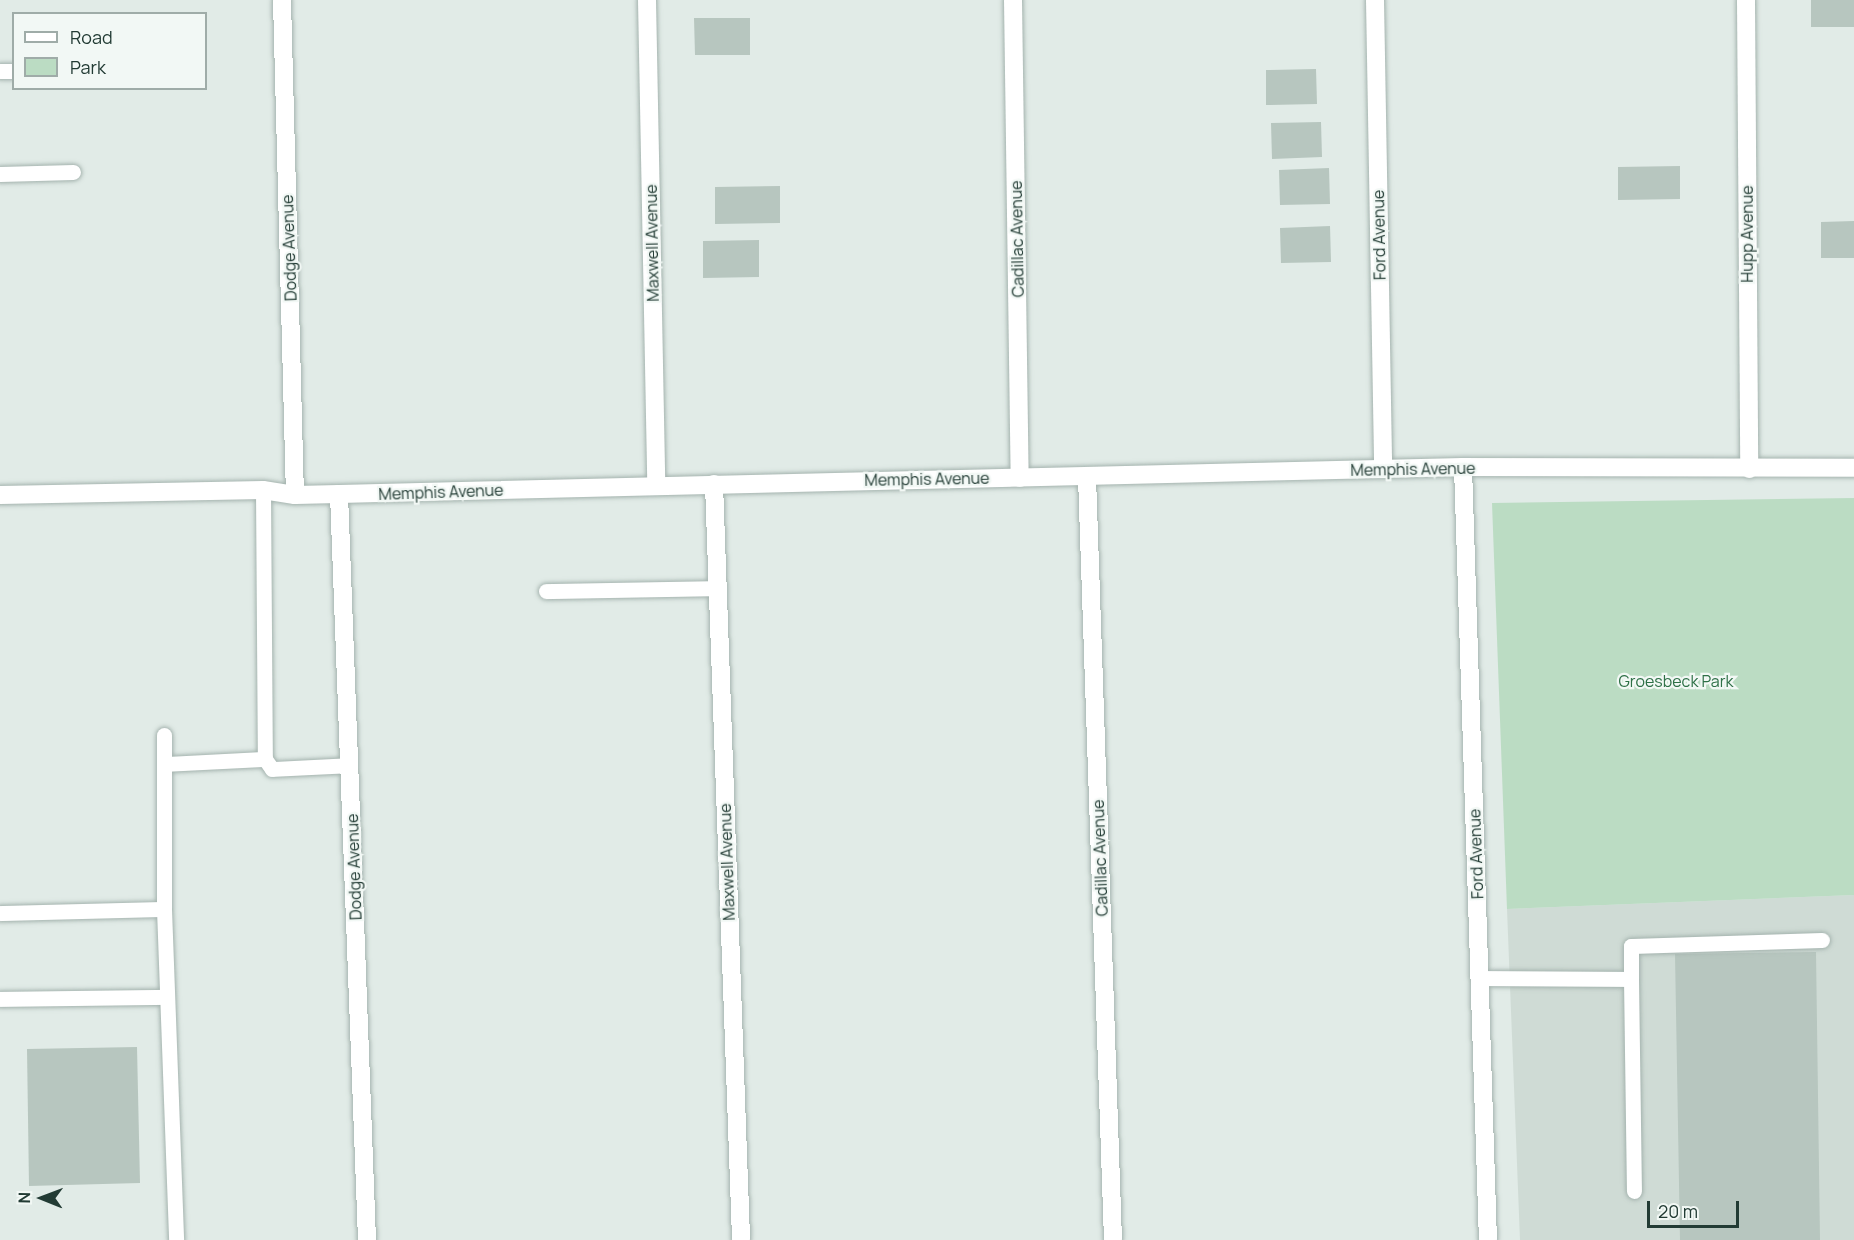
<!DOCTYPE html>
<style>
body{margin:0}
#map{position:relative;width:1854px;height:1240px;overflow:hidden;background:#e1ebe7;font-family:Manrope,sans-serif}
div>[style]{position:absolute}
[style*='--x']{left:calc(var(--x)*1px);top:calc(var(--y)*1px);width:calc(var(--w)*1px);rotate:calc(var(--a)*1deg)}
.built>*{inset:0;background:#cfdbd5}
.green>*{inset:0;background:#bbdcc3}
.building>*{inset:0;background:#b7c6bf}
.roads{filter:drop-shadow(0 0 2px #a4b3ae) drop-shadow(0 0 2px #a4b3ae)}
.lane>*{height:15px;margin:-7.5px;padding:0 7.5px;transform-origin:7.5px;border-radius:7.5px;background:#fff}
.street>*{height:18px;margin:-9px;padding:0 9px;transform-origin:9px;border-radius:9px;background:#fff}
span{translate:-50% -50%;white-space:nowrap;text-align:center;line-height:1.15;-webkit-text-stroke:4.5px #f2f8f5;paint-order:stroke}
.street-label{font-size:16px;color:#223b34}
.park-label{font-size:16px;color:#2e7047}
.legend{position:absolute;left:12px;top:12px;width:195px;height:78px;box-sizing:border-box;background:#f2f8f5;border:2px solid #9faca8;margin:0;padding:8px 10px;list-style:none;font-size:18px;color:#223b34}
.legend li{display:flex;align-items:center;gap:12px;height:30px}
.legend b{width:30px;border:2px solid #9faca8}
.north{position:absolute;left:12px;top:1168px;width:60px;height:60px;-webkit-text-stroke:4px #f2f8f5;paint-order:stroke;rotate:271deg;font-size:16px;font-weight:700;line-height:24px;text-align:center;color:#223b34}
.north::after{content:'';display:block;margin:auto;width:21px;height:27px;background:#223b34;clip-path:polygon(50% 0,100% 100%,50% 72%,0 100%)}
.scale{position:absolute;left:1647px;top:1201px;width:92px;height:27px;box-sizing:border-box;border:3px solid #223b34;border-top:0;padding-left:8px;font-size:18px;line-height:21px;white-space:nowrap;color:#223b34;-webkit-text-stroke:4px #f2f8f5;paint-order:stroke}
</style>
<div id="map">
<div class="built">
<i style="clip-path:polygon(1854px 895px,1854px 1240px,1520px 1240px,1507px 909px)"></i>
</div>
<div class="green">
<i style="clip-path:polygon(1854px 498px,1854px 895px,1507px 909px,1492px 503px)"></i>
</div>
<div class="building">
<i style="clip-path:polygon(1811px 0,1854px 0,1854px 27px,1811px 27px)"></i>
<i style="clip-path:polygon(694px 18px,750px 18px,750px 55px,695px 55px)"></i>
<i style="clip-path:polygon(1316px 69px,1317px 104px,1266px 105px,1266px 70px)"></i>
<i style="clip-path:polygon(1321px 122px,1322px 157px,1272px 159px,1271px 123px)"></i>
<i style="clip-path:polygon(1680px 166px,1680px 199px,1618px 200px,1618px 167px)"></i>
<i style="clip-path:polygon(1329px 168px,1330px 204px,1280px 205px,1279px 170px)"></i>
<i style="clip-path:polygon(780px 186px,780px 223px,715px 224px,715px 187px)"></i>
<i style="clip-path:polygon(1854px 221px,1854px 258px,1821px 258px,1821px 222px)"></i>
<i style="clip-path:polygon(1330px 226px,1331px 262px,1281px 263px,1280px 228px)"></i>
<i style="clip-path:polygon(759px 240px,759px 277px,703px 278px,703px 241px)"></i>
<i style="clip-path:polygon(1816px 952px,1820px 1240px,1680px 1240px,1675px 954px)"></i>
<i style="clip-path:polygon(137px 1047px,140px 1183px,29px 1186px,27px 1049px)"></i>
</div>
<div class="roads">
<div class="lane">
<i style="--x:0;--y:71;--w:14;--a:0"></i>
<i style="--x:0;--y:174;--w:73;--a:-1.6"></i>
<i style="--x:263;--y:490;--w:269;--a:89.6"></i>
<i style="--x:265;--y:759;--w:12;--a:55"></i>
<i style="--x:272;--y:769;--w:78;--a:-2.9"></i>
<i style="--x:546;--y:591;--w:171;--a:-1"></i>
<i style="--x:164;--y:735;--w:174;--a:90"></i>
<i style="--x:164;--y:909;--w:331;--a:87.9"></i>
<i style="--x:165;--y:764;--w:100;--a:-2.9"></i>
<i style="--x:0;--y:913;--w:164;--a:-1.4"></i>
<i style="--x:1480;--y:978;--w:151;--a:0.4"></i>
<i style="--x:1631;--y:979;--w:212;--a:89.2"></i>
<i style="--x:1631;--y:979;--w:33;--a:-90"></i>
<i style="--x:1631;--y:946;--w:191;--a:-1.8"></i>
<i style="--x:0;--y:999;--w:167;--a:-0.7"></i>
</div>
<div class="street">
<i style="--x:282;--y:0;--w:495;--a:88.5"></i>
<i style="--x:647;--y:0;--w:486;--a:88.9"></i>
<i style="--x:1013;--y:0;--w:478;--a:89.2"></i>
<i style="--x:1375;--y:0;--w:469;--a:89"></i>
<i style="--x:1746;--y:0;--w:469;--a:89.6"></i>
<i style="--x:1463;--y:467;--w:773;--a:88.15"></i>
<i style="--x:1087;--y:477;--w:763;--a:88.05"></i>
<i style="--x:714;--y:484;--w:756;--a:87.95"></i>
<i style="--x:339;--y:494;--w:747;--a:87.85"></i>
<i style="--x:0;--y:495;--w:263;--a:-1.1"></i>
<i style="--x:263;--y:490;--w:32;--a:9"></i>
<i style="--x:295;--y:495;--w:44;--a:-1.3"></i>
<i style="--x:339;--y:494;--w:1124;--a:-1.38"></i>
<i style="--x:1463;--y:467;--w:391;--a:0.1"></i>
</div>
</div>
<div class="street-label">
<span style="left:1747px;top:234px;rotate:-90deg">Hupp Avenue</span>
<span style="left:1379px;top:235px;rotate:-91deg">Ford Avenue</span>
<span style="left:1017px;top:239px;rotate:-91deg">Cadillac Avenue</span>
<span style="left:652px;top:243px;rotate:-91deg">Maxwell Avenue</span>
<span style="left:289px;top:248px;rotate:-92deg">Dodge Avenue</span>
<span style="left:1413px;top:469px;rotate:-1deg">Memphis Avenue</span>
<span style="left:927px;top:479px;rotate:-1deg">Memphis Avenue</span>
<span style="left:441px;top:492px;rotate:-2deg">Memphis Avenue</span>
<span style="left:1476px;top:854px;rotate:-92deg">Ford Avenue</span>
<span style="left:1100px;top:858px;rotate:-92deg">Cadillac Avenue</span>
<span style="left:727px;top:862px;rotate:-92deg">Maxwell Avenue</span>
<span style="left:354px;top:867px;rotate:-92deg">Dodge Avenue</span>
</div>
<div class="park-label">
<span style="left:1676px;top:681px">Groesbeck Park</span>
</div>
<ul class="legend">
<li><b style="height:8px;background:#fff"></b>Road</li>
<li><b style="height:16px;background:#bbdcc3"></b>Park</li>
</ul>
<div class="north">N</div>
<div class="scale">20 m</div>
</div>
